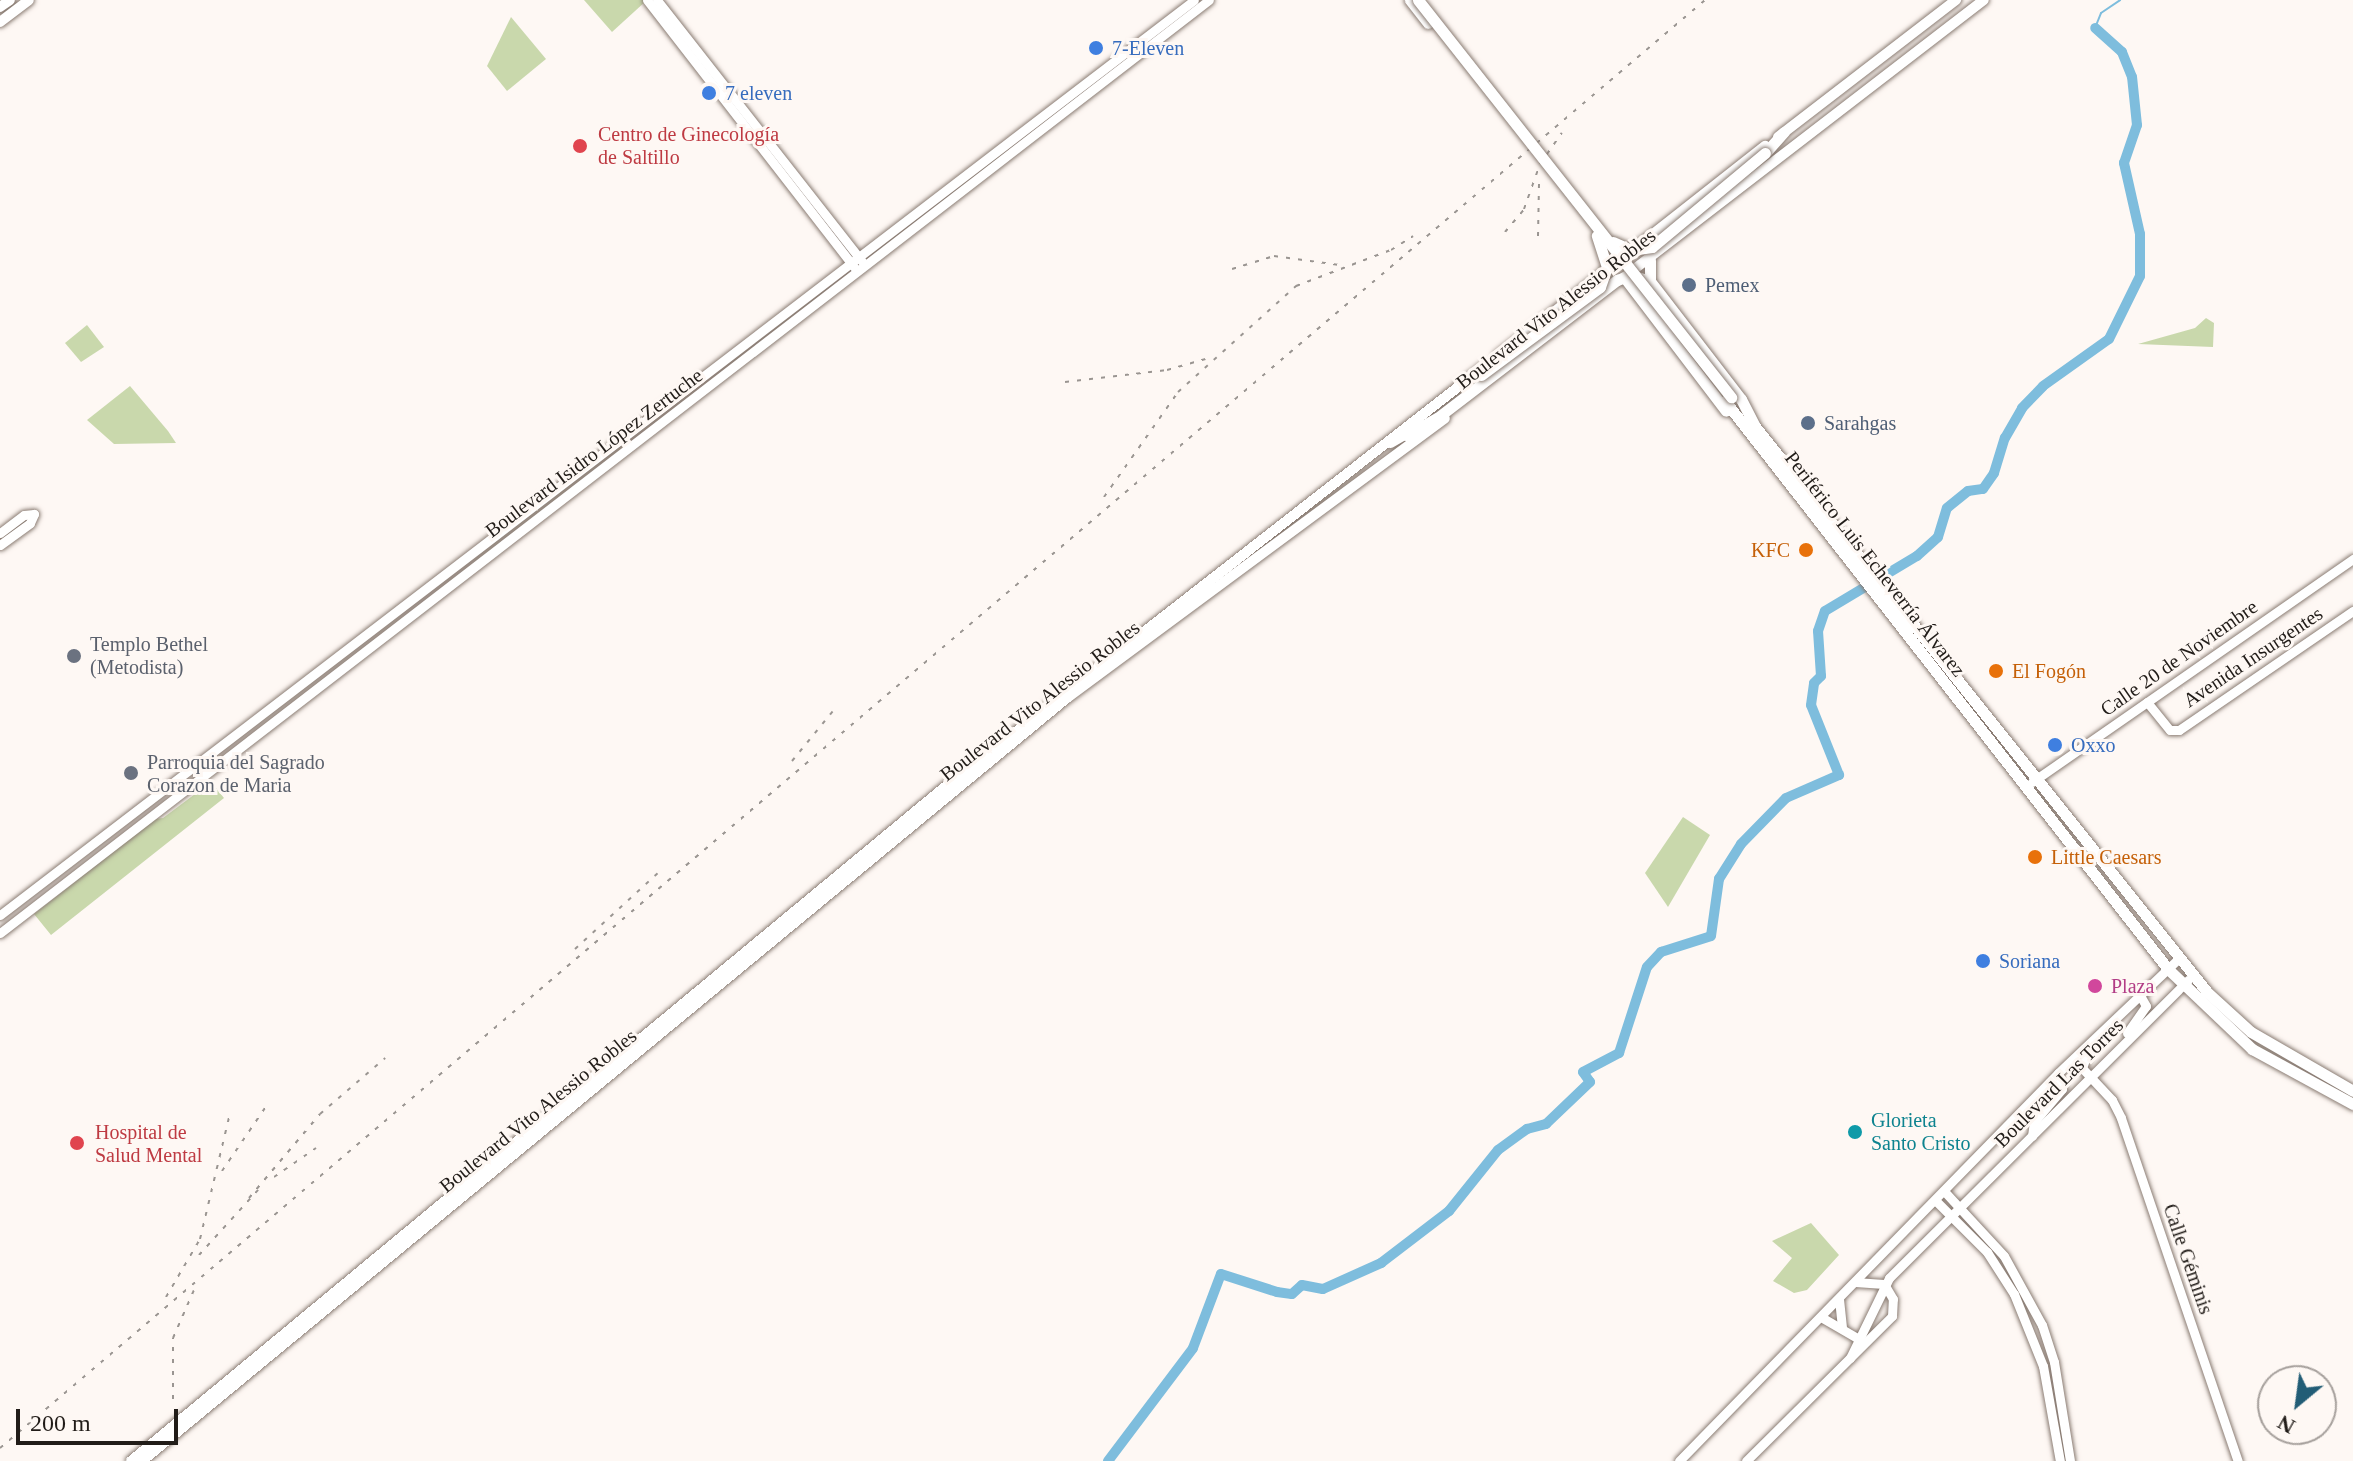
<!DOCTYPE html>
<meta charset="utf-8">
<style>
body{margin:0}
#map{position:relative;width:2353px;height:1461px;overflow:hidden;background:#fef8f4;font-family:"Times New Roman",serif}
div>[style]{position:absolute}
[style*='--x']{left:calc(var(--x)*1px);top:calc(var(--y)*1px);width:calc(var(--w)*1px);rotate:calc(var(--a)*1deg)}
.green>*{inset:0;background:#c9d8ac}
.stream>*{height:2px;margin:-1px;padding:0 1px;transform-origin:1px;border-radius:1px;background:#7ebddd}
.river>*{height:10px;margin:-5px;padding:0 5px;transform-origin:5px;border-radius:5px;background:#7ebddd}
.roads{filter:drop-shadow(0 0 2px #8a7c73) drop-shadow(0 0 2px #8a7c73)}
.secondary>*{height:9px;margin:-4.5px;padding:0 4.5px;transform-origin:4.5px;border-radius:4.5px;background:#fff}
.primary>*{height:10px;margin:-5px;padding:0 5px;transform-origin:5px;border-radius:5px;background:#fff}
.highway>*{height:11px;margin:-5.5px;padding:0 5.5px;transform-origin:5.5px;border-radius:5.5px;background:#fff}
.rail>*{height:2px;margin-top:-1px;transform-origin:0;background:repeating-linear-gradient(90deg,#9a9591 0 4px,transparent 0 12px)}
.bridges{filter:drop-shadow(0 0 2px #8a7c73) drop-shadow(0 0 2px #8a7c73)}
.highway-bridge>*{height:11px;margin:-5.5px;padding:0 5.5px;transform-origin:5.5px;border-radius:5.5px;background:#fff}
.dots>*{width:22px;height:22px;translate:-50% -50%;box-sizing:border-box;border:4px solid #fef8f4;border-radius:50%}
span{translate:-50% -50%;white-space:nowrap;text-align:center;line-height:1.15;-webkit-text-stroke:6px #fef8f4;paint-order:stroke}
.shop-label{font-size:20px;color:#366cbe}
.left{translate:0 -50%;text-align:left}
.health-label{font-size:20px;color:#be3a42}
.service-label{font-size:20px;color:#4e5e75}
.street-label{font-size:20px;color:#211c18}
.food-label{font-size:20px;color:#c56008}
.right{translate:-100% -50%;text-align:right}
.worship-label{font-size:20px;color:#5b616d}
.hotel-label{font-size:20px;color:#b23c85}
.culture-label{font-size:20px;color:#0d838f}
.north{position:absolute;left:2257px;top:1365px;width:80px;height:80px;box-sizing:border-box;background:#fef8f4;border:2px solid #a6a09c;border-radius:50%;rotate:209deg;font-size:22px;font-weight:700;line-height:32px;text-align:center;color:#211c18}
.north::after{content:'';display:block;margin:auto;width:28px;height:36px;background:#225d76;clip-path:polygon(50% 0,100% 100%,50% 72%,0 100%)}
.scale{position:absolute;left:16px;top:1409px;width:162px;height:36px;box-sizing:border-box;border:4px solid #211c18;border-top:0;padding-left:10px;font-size:24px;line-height:28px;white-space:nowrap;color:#211c18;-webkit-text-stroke:6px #fef8f4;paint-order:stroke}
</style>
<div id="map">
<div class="green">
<i style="clip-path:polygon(584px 0,646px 0,646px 1px,612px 32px)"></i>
<i style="clip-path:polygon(511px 17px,546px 59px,507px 91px,487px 66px)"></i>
<i style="clip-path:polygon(2206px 318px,2214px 323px,2213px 347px,2138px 344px,2195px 328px)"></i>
<i style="clip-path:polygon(87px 325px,104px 347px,81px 362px,65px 343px)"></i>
<i style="clip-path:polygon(130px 386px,168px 431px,176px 443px,114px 444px,87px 420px)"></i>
<i style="clip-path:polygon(211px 782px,224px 798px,51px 935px,34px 914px,155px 819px,163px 818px)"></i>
<i style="clip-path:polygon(1683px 817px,1710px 835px,1668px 907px,1645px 873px)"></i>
<i style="clip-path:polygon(1811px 1223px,1839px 1255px,1807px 1290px,1794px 1293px,1773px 1281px,1792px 1258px,1772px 1241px)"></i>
</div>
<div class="stream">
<i style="--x:2095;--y:28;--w:16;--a:-68"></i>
<i style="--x:2101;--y:13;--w:23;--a:-34"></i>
</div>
<div class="river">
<i style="--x:1108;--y:1461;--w:141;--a:-53"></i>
<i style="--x:1193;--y:1348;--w:79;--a:-69.3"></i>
<i style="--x:1221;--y:1274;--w:59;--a:17.8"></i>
<i style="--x:1277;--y:1292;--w:15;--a:8"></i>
<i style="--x:1292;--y:1294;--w:13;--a:-42"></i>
<i style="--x:1302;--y:1285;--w:21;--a:11"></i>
<i style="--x:1323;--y:1289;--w:64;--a:-24.1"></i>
<i style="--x:1381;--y:1263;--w:86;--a:-37.4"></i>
<i style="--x:1449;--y:1211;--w:78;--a:-51.2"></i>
<i style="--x:1498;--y:1150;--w:36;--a:-36"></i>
<i style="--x:1527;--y:1129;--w:20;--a:-15"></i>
<i style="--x:1546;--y:1124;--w:61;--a:-43.7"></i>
<i style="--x:1590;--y:1082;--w:12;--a:-125"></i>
<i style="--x:1583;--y:1072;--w:41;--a:-27.8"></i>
<i style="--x:1619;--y:1053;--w:90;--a:-72"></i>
<i style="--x:1647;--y:967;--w:21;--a:-47"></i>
<i style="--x:1661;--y:952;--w:52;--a:-17.7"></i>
<i style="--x:1711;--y:936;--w:58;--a:-82"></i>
<i style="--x:1719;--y:879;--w:41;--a:-57.8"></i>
<i style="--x:1741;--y:844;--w:64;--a:-45.6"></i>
<i style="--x:1786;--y:798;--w:58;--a:-23.5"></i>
<i style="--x:1839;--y:775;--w:75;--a:-111.8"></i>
<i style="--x:1811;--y:705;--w:22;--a:-82"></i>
<i style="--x:1814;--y:683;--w:10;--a:-45"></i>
<i style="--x:1821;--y:676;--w:45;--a:-93.8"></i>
<i style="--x:1818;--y:631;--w:21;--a:-71"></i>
<i style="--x:1825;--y:611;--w:107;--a:-30.9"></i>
<i style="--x:1917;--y:556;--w:28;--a:-42"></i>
<i style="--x:1938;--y:537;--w:30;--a:-73"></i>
<i style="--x:1947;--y:508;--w:27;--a:-39"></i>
<i style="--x:1968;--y:491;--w:15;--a:-8"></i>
<i style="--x:1983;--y:489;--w:19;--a:-55"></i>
<i style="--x:1994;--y:473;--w:37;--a:-73"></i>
<i style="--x:2005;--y:438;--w:34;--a:-60"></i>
<i style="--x:2022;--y:408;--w:30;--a:-46"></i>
<i style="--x:2043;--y:386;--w:81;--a:-35.5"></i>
<i style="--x:2109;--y:339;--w:70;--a:-63.8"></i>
<i style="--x:2140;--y:276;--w:42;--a:-90"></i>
<i style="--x:2140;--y:234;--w:73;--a:-102.7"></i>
<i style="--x:2124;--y:163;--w:40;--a:-71.1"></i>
<i style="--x:2137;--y:125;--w:48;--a:-95.9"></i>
<i style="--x:2132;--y:77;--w:27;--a:-112"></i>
<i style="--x:2122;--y:52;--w:36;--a:-138"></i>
</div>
<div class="roads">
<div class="secondary">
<i style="--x:647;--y:0;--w:341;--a:52.2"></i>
<i style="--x:657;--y:0;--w:332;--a:51.9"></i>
<i style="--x:0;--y:533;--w:30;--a:-37"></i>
<i style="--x:24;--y:515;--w:10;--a:-6"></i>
<i style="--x:0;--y:545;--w:37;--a:-36"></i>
<i style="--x:30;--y:523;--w:10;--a:-66"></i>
<i style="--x:2147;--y:702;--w:36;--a:51"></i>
<i style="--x:2170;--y:730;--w:9;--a:0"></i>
<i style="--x:2179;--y:730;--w:211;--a:-34.4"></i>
<i style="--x:2032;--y:782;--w:391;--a:-34.8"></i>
<i style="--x:0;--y:915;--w:1504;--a:-37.46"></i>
<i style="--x:0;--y:933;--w:1527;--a:-37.66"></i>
<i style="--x:2127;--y:1033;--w:33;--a:-55"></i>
<i style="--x:2146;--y:1006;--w:13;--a:-119"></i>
<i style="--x:2088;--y:1052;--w:17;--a:111"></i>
<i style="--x:2082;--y:1068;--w:44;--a:46.8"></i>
<i style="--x:2112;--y:1100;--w:20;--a:63"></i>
<i style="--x:2121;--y:1118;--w:362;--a:71.2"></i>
<i style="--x:2032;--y:1136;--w:14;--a:-82"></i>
<i style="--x:2034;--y:1122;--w:43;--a:-49.7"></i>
<i style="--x:2062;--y:1089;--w:16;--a:-104"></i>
<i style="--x:1944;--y:1191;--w:88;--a:47.3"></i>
<i style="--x:2004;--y:1256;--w:79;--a:61.2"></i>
<i style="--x:2042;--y:1325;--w:39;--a:72"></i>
<i style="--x:2054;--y:1362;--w:100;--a:80.8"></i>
<i style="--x:1935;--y:1200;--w:74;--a:45"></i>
<i style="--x:1987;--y:1252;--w:50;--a:57.3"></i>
<i style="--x:2014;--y:1294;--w:78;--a:68.1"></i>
<i style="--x:2043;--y:1366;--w:97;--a:79.9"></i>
<i style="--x:1839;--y:1299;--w:29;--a:84"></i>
<i style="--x:1821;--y:1317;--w:48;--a:30.3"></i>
<i style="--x:1850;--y:1358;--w:89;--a:-64"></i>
<i style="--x:1889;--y:1278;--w:422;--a:-44.9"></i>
<i style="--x:1679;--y:1461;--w:542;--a:-45.67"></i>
<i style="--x:2058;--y:1073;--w:167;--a:-43.5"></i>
<i style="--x:1746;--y:1461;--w:206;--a:-44.8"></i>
<i style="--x:1892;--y:1316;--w:17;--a:-87"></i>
<i style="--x:1893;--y:1299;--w:17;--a:-121"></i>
<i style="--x:1884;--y:1284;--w:29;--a:-176"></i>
</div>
<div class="primary">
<i style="--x:0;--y:7;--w:12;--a:-35"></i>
<i style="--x:0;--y:22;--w:36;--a:-37"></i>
<i style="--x:1778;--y:137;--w:225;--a:-37.6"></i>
<i style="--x:1628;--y:274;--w:449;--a:-37.6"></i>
<i style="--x:1498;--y:356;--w:340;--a:-38.2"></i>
<i style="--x:131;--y:1461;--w:1050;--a:-39.63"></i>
<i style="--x:940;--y:791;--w:691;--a:-37.95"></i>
<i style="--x:142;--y:1461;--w:1199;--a:-39.52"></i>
<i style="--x:1067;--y:698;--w:470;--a:-36.5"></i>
</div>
<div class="highway">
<i style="--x:1410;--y:0;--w:29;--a:52"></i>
<i style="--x:1765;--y:153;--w:28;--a:-48"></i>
<i style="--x:1650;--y:260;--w:21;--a:90"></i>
<i style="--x:1650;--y:281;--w:149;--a:52.4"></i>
<i style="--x:1741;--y:399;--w:29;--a:63"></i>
<i style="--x:1624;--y:277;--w:168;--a:52.7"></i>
<i style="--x:1725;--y:401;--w:720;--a:52.05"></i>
<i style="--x:2168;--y:969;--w:116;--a:43.6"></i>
<i style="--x:2252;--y:1049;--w:115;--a:28.6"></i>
<i style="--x:1749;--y:419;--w:734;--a:51.36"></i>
<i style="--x:2207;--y:992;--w:59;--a:42.3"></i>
<i style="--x:2251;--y:1032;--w:118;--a:30"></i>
<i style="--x:1406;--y:435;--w:35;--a:-29"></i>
<i style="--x:1437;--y:418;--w:227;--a:-37.5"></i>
<i style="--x:1617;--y:280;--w:15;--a:-20"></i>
<i style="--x:1631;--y:275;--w:20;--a:18"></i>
<i style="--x:1390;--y:442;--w:24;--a:-30"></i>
</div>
</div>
<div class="rail">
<i style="--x:1505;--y:232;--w:30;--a:-50"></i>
<i style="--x:1524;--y:209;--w:48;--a:-70.4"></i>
<i style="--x:1540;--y:164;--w:38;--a:-55"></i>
<i style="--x:1538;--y:236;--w:54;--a:-88.9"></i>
<i style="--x:1232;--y:269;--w:44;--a:-17.2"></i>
<i style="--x:1274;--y:256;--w:66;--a:7.9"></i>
<i style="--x:1065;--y:382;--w:103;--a:-6.7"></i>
<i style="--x:1167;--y:370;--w:40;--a:-16"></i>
<i style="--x:1104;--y:497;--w:128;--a:-54.8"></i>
<i style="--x:1178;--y:392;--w:159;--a:-41.9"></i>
<i style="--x:1296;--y:286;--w:102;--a:-20.8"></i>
<i style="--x:1391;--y:250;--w:26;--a:-32"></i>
<i style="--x:792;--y:761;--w:71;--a:-50.7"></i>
<i style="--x:575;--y:949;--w:115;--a:-42.5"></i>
<i style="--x:222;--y:1171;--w:80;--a:-55.7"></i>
<i style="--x:274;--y:1177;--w:51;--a:-34.6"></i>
<i style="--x:249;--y:1198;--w:110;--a:-49.8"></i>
<i style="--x:320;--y:1114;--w:86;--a:-40.7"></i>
<i style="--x:199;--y:1255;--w:88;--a:-47.8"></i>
<i style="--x:166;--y:1297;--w:67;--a:-59.6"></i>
<i style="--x:200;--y:1239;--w:125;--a:-76.6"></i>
<i style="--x:173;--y:1399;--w:61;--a:-90"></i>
<i style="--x:173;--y:1338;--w:52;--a:-66.4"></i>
<i style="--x:0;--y:1448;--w:2237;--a:-40.34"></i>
</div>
<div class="bridges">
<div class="highway-bridge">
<i style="--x:1418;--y:0;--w:506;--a:51.75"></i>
<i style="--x:1613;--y:242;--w:20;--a:24"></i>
<i style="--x:1631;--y:250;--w:21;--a:-8"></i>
<i style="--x:1652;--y:247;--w:147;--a:-39.8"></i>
<i style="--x:1481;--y:375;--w:148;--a:-36.5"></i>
<i style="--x:1600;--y:287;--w:21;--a:-71"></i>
<i style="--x:1607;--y:267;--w:33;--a:-108"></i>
</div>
</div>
<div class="dots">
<i style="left:1096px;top:48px;background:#3f7fe0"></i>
<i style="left:709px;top:93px;background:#3f7fe0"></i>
<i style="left:580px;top:146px;background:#e0444e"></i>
<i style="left:1689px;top:285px;background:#5c6f8a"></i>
<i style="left:1808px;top:423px;background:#5c6f8a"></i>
<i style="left:1806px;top:550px;background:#e8710a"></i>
<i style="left:74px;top:656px;background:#6b7280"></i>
<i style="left:1996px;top:671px;background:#e8710a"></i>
<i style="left:2055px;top:745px;background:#3f7fe0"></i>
<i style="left:131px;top:773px;background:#6b7280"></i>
<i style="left:2035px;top:857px;background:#e8710a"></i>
<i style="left:1983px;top:961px;background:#3f7fe0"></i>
<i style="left:2095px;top:986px;background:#d1479c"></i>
<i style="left:1855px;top:1132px;background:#0f9aa8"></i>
<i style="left:77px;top:1143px;background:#e0444e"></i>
</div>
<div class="shop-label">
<span class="left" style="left:1112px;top:48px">7-Eleven</span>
<span class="left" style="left:725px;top:93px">7 eleven</span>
<span class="left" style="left:2071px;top:745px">Oxxo</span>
<span class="left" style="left:1999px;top:961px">Soriana</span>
</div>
<div class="health-label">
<span class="left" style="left:598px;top:146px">Centro de Ginecología<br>de Saltillo</span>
<span class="left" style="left:95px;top:1144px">Hospital de<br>Salud Mental</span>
</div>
<div class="service-label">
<span class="left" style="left:1705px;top:285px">Pemex</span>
<span class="left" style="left:1824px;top:423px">Sarahgas</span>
</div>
<div class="street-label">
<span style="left:1556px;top:309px;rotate:-38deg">Boulevard Vito Alessio Robles</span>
<span style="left:594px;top:453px;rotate:-37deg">Boulevard Isidro López Zertuche</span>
<span style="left:1875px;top:564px;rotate:52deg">Periférico Luis Echeverría Álvarez</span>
<span style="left:2253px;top:657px;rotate:-34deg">Avenida Insurgentes</span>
<span style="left:2179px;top:658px;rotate:-35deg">Calle 20 de Noviembre</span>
<span style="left:1040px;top:701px;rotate:-38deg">Boulevard Vito Alessio Robles</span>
<span style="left:2059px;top:1083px;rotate:-45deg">Boulevard Las Torres</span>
<span style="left:538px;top:1111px;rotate:-39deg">Boulevard Vito Alessio Robles</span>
<span style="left:2188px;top:1259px;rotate:71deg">Calle Géminis</span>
</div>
<div class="food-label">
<span class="right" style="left:1790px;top:550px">KFC</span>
<span class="left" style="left:2012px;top:671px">El Fogón</span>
<span class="left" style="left:2051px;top:857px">Little Caesars</span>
</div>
<div class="worship-label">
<span class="left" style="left:90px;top:656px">Templo Bethel<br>(Metodista)</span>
<span class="left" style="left:147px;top:774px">Parroquia del Sagrado<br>Corazon de Maria</span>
</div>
<div class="hotel-label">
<span class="left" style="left:2111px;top:986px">Plaza</span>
</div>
<div class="culture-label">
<span class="left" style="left:1871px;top:1132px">Glorieta<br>Santo Cristo</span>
</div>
<div class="north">N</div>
<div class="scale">200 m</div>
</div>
